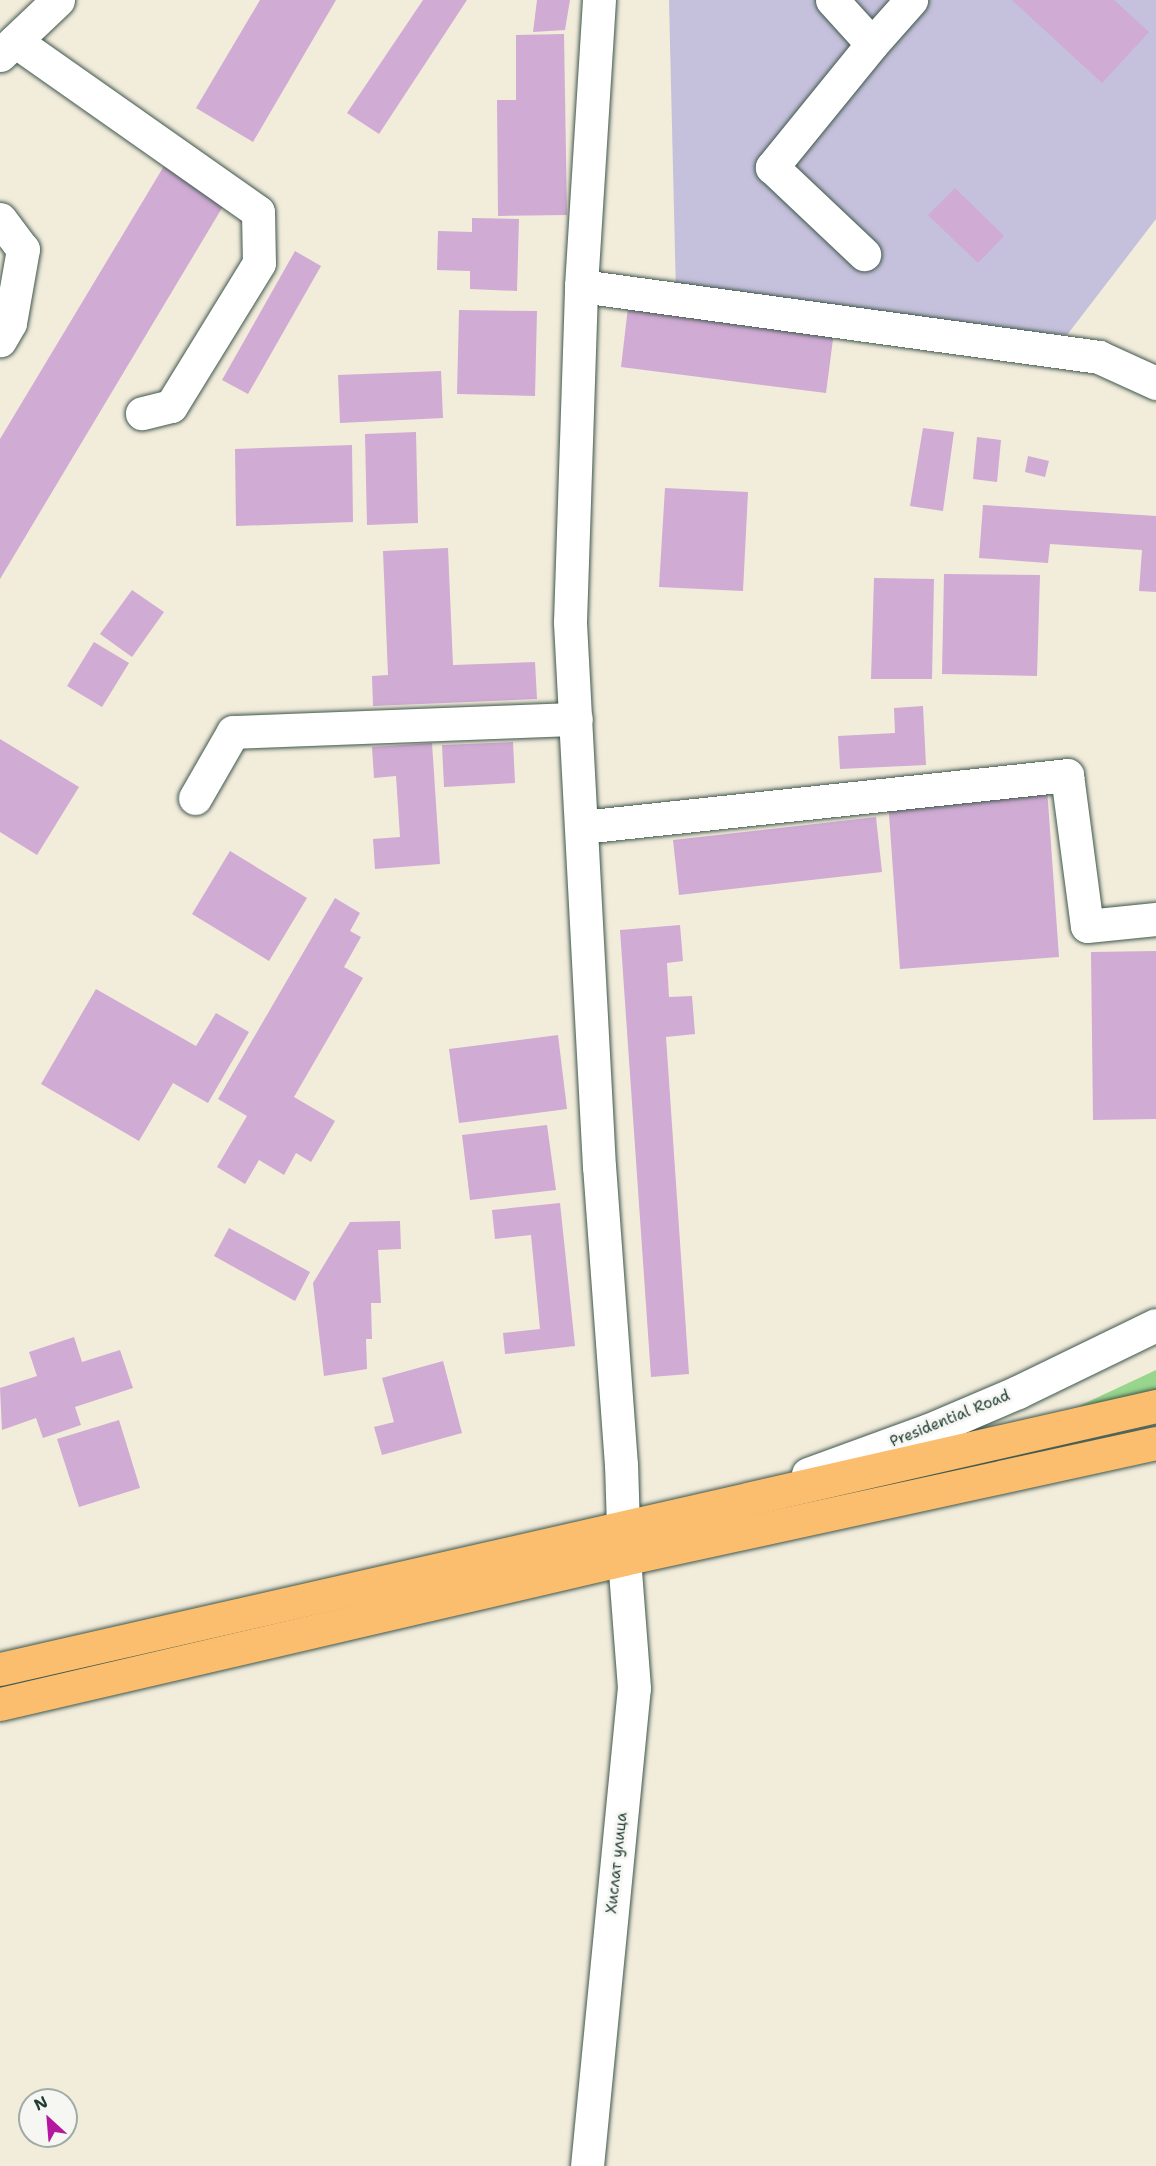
<!DOCTYPE html>
<meta charset="utf-8">
<style>
body{margin:0}
#map{position:relative;width:1156px;height:2166px;overflow:hidden;background:#f2ecdb;font-family:"Shantell Sans",sans-serif}
div>[style]{position:absolute}
[style*='--x']{left:calc(var(--x)*1px);top:calc(var(--y)*1px);width:calc(var(--w)*1px);rotate:calc(var(--a)*1deg)}
.industrial>*{inset:0;background:#c5c0db}
.green>*{inset:0;background:#97d68c}
.building>*{inset:0;background:#d0abd4}
.roads{filter:drop-shadow(0 0 2px #3f574d) drop-shadow(0 0 2px #3f574d)}
.minor>*{height:33px;margin:-16.5px;padding:0 16.5px;transform-origin:16.5px;border-radius:16.5px;background:#fff}
.major>*{height:33px;margin:-16.5px;padding:0 16.5px;transform-origin:16.5px;border-radius:16.5px;background:#fbbe6e}
span{translate:-50% -50%;white-space:nowrap;text-align:center;line-height:1.15;-webkit-text-stroke:6px #f6f6f2;paint-order:stroke}
.street-label{font-size:15px;color:#1f3d34}
.north{position:absolute;left:18px;top:2088px;width:60px;height:60px;box-sizing:border-box;background:#f6f6f2;border:2px solid #a0aca6;border-radius:50%;rotate:334deg;font-size:16px;font-weight:700;line-height:24px;text-align:center;color:#1f3d34}
.north::after{content:'';display:block;margin:auto;width:21px;height:27px;background:#b5179e;clip-path:polygon(50% 0,100% 100%,50% 72%,0 100%)}
</style>
<div id="map">
<div class="industrial">
<i style="clip-path:polygon(669px 0,1156px 0,1156px 219px,1067px 335px,676px 294px)"></i>
</div>
<div class="green">
<i style="clip-path:polygon(1156px 1370px,1156px 1391px,1077px 1407px)"></i>
</div>
<div class="building">
<i style="clip-path:polygon(260px 0,336px 0,253px 142px,196px 108px)"></i>
<i style="clip-path:polygon(423px 0,467px 0,379px 134px,347px 113px)"></i>
<i style="clip-path:polygon(537px 0,570px 0,565px 30px,533px 32px)"></i>
<i style="clip-path:polygon(1012px 0,1114px 0,1149px 32px,1102px 83px)"></i>
<i style="clip-path:polygon(564px 34px,567px 215px,498px 216px,497px 100px,516px 100px,516px 35px)"></i>
<i style="clip-path:polygon(164px 166px,225px 203px,0 579px,0 439px)"></i>
<i style="clip-path:polygon(955px 188px,1004px 236px,978px 263px,928px 215px)"></i>
<i style="clip-path:polygon(472px 218px,519px 219px,517px 291px,470px 289px,470px 271px,437px 270px,438px 231px,472px 232px)"></i>
<i style="clip-path:polygon(295px 251px,321px 266px,248px 394px,222px 380px)"></i>
<i style="clip-path:polygon(629px 299px,835px 324px,826px 393px,621px 367px)"></i>
<i style="clip-path:polygon(459px 310px,537px 311px,535px 396px,457px 394px)"></i>
<i style="clip-path:polygon(441px 371px,443px 418px,340px 423px,338px 375px)"></i>
<i style="clip-path:polygon(923px 428px,954px 432px,943px 511px,910px 506px)"></i>
<i style="clip-path:polygon(416px 432px,418px 523px,367px 525px,365px 434px)"></i>
<i style="clip-path:polygon(977px 437px,1001px 440px,997px 482px,973px 479px)"></i>
<i style="clip-path:polygon(352px 445px,353px 522px,236px 526px,235px 449px)"></i>
<i style="clip-path:polygon(1028px 456px,1049px 461px,1045px 477px,1025px 472px)"></i>
<i style="clip-path:polygon(665px 488px,748px 492px,743px 591px,659px 587px)"></i>
<i style="clip-path:polygon(983px 505px,1156px 516px,1156px 592px,1139px 591px,1142px 550px,1050px 544px,1048px 563px,979px 558px)"></i>
<i style="clip-path:polygon(448px 548px,453px 665px,535px 662px,537px 699px,373px 706px,372px 676px,388px 675px,383px 551px)"></i>
<i style="clip-path:polygon(944px 574px,1040px 575px,1037px 676px,942px 674px)"></i>
<i style="clip-path:polygon(874px 578px,934px 579px,932px 679px,871px 679px)"></i>
<i style="clip-path:polygon(132px 590px,164px 612px,132px 657px,100px 634px)"></i>
<i style="clip-path:polygon(94px 642px,129px 663px,102px 707px,67px 686px)"></i>
<i style="clip-path:polygon(923px 706px,926px 765px,840px 769px,838px 736px,895px 733px,894px 708px)"></i>
<i style="clip-path:polygon(0 739px,79px 787px,37px 855px,0 832px)"></i>
<i style="clip-path:polygon(513px 742px,515px 783px,444px 787px,442px 745px)"></i>
<i style="clip-path:polygon(432px 743px,440px 864px,375px 869px,373px 839px,400px 837px,396px 776px,374px 778px,372px 747px)"></i>
<i style="clip-path:polygon(1047px 788px,1059px 957px,900px 969px,888px 800px)"></i>
<i style="clip-path:polygon(876px 817px,882px 872px,679px 895px,673px 840px)"></i>
<i style="clip-path:polygon(230px 851px,307px 898px,269px 961px,192px 914px)"></i>
<i style="clip-path:polygon(335px 898px,360px 913px,350px 931px,361px 937px,344px 967px,363px 978px,294px 1097px,335px 1121px,311px 1162px,296px 1153px,284px 1175px,259px 1160px,245px 1184px,217px 1167px,247px 1116px,218px 1099px)"></i>
<i style="clip-path:polygon(680px 925px,683px 961px,667px 963px,669px 997px,692px 996px,695px 1034px,666px 1037px,689px 1374px,651px 1377px,620px 930px)"></i>
<i style="clip-path:polygon(1156px 951px,1156px 1119px,1093px 1120px,1091px 952px)"></i>
<i style="clip-path:polygon(96px 989px,196px 1046px,216px 1013px,249px 1032px,208px 1103px,173px 1083px,139px 1141px,41px 1084px)"></i>
<i style="clip-path:polygon(558px 1035px,567px 1109px,459px 1123px,449px 1049px)"></i>
<i style="clip-path:polygon(547px 1125px,556px 1190px,470px 1200px,462px 1135px)"></i>
<i style="clip-path:polygon(560px 1203px,575px 1346px,505px 1354px,503px 1333px,540px 1329px,531px 1235px,495px 1239px,492px 1210px)"></i>
<i style="clip-path:polygon(400px 1221px,401px 1249px,378px 1250px,381px 1303px,371px 1303px,372px 1339px,366px 1339px,367px 1369px,324px 1376px,313px 1283px,350px 1222px)"></i>
<i style="clip-path:polygon(229px 1228px,310px 1272px,295px 1301px,214px 1256px)"></i>
<i style="clip-path:polygon(74px 1337px,82px 1362px,120px 1350px,133px 1388px,75px 1407px,81px 1425px,43px 1438px,36px 1418px,2px 1430px,0 1388px,37px 1376px,29px 1352px)"></i>
<i style="clip-path:polygon(443px 1361px,462px 1433px,382px 1455px,374px 1427px,394px 1422px,382px 1378px)"></i>
<i style="clip-path:polygon(119px 1420px,140px 1488px,79px 1507px,57px 1439px)"></i>
</div>
<div class="roads">
<div class="minor">
<i style="--x:832;--y:0;--w:59;--a:47.7"></i>
<i style="--x:872;--y:44;--w:159;--a:129.1"></i>
<i style="--x:772;--y:167;--w:127;--a:43.4"></i>
<i style="--x:15;--y:41;--w:297;--a:35.1"></i>
<i style="--x:258;--y:212;--w:51;--a:88.9"></i>
<i style="--x:259;--y:263;--w:168;--a:121.6"></i>
<i style="--x:171;--y:406;--w:30;--a:166"></i>
<i style="--x:872;--y:44;--w:59;--a:-48.4"></i>
<i style="--x:0;--y:55;--w:80;--a:-43.5"></i>
<i style="--x:0;--y:219;--w:38;--a:53"></i>
<i style="--x:23;--y:249;--w:75;--a:100"></i>
<i style="--x:10;--y:323;--w:20;--a:120"></i>
<i style="--x:581;--y:286;--w:523;--a:7.8"></i>
<i style="--x:1099;--y:357;--w:63;--a:24.5"></i>
<i style="--x:195;--y:798;--w:76;--a:-60.1"></i>
<i style="--x:233;--y:732;--w:343;--a:-2.2"></i>
<i style="--x:582;--y:827;--w:488;--a:-6.1"></i>
<i style="--x:1067;--y:775;--w:152;--a:82.5"></i>
<i style="--x:1087;--y:926;--w:69;--a:-5.8"></i>
<i style="--x:808;--y:1474;--w:129;--a:-20"></i>
<i style="--x:929;--y:1430;--w:97;--a:-23.1"></i>
<i style="--x:1018;--y:1392;--w:153;--a:-25.9"></i>
<i style="--x:587;--y:2166;--w:480;--a:-84.4"></i>
<i style="--x:634;--y:1688;--w:129;--a:-94.4"></i>
<i style="--x:624;--y:1559;--w:94;--a:-91.8"></i>
<i style="--x:621;--y:1465;--w:299;--a:-94.2"></i>
<i style="--x:599;--y:1167;--w:546;--a:-93.05"></i>
<i style="--x:570;--y:622;--w:336;--a:-88.1"></i>
<i style="--x:581;--y:286;--w:287;--a:-86.4"></i>
</div>
<div class="major">
<i style="--x:0;--y:1669;--w:1186;--a:-12.82"></i>
<i style="--x:0;--y:1704;--w:641;--a:-13.08"></i>
<i style="--x:624;--y:1559;--w:544;--a:-12.3"></i>
</div>
</div>
<div class="street-label">
<span style="left:950px;top:1419px;rotate:-22deg">Presidential Road</span>
<span style="left:617px;top:1863px;rotate:-84deg">Хислат улица</span>
</div>
<div class="north">N</div>
</div>
